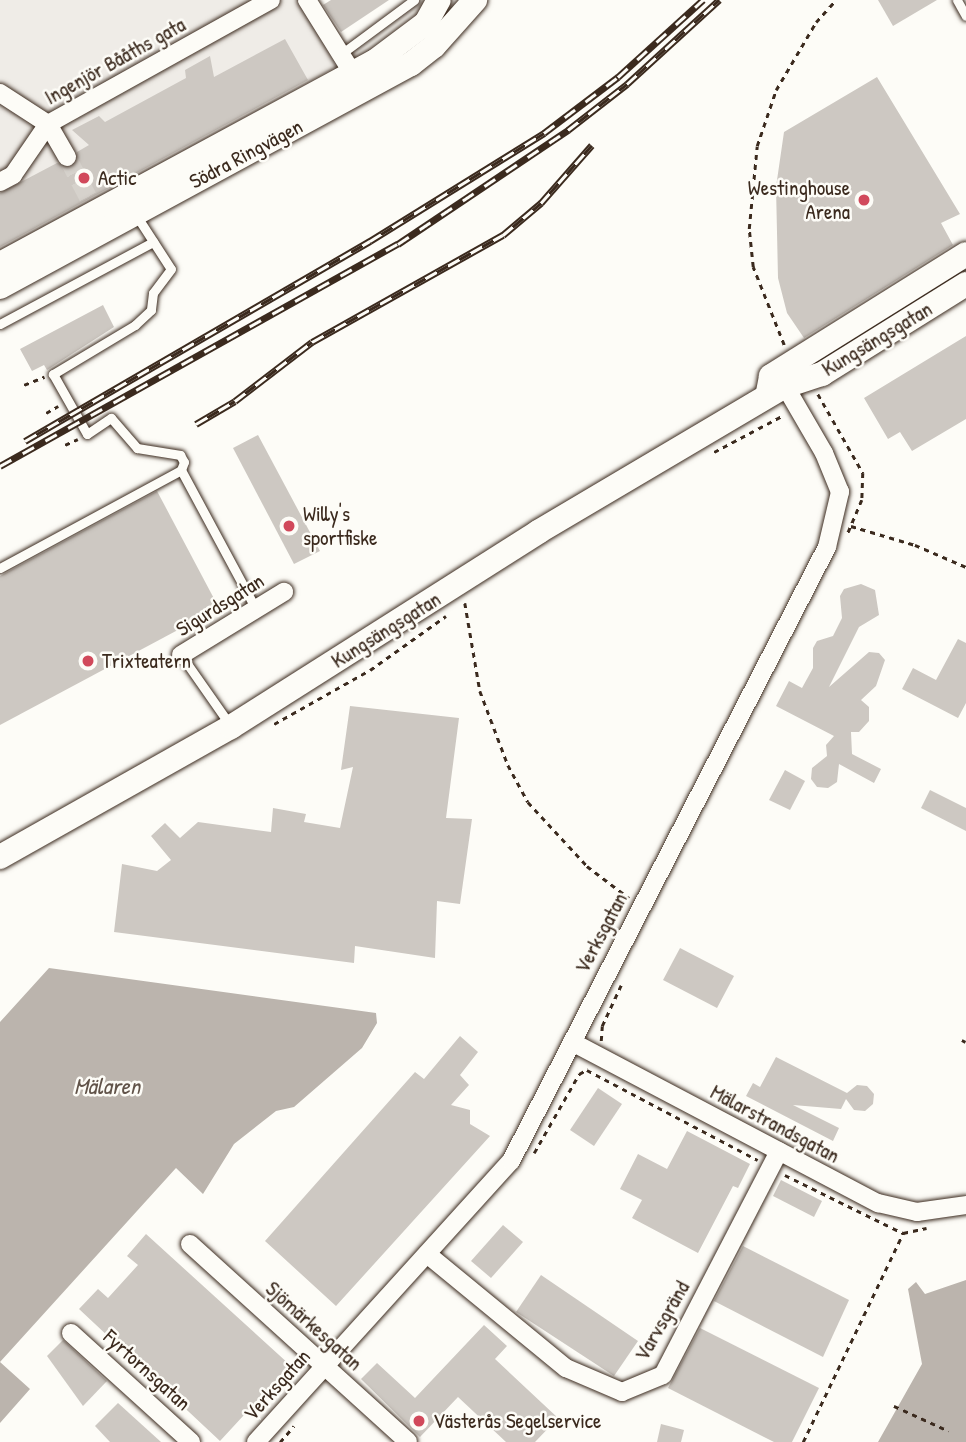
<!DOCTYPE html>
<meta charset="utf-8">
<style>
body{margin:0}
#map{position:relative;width:966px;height:1442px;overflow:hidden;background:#fdfcf7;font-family:"Patrick Hand",sans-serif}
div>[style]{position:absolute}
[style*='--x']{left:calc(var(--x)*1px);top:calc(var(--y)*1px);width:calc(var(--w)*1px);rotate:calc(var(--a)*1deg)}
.built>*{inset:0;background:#efece7}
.water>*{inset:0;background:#bbb4ad}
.building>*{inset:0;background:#cdc8c2}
.minor-tunnel>*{height:18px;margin-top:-9px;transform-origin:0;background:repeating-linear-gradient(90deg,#d6d2cc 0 18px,transparent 0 27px)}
.path>*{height:2.5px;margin-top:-1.25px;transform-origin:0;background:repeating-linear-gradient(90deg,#3b2a1e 0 5px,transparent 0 10px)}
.roads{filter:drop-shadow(0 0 2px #3b2a1e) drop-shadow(0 0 2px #3b2a1e)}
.service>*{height:9px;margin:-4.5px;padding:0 4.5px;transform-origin:4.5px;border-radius:4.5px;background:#fdfcf7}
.minor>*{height:18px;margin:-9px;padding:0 9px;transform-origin:9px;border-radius:9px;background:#fdfcf7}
.secondary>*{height:24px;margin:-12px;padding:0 12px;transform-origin:12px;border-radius:12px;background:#fdfcf7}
.rail>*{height:7px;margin-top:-3.5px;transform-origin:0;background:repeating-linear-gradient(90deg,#fdfcf7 0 13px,#3b2a1e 0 26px);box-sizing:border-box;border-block:2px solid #3b2a1e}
.dots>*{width:19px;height:19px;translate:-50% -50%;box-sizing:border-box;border:4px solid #fdfcf7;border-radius:50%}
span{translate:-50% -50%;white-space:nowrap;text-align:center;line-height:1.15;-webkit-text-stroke:5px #fdfcf7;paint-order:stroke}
.street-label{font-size:21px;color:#3b2a1e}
.poi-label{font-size:21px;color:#3b2a1e}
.left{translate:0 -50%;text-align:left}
.right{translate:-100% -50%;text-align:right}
.water-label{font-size:23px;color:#615349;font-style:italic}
</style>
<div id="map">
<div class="built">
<i style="clip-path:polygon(0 0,303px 0,336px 67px,0 252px)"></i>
</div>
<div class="water">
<i style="clip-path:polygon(49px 968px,376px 1013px,377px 1023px,362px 1048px,294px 1107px,276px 1111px,234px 1144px,203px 1194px,176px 1168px,0 1362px,30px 1389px,0 1423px,0 1022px)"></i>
<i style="clip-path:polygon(966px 1280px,966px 1442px,878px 1442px,922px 1364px,908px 1289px,916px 1282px,925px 1294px)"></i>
</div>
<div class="building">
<i style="clip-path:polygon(331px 0,389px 0,341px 32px,323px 5px)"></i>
<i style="clip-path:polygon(878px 0,937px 0,893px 26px)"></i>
<i style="clip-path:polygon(285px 39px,308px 80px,0 247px,0 193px,57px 163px,73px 166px,77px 152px,89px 145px,72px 130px,99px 116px,105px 122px,186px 78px,185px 70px,210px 56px,214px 77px)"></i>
<i style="clip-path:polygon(877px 77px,960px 214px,941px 223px,953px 245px,804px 338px,787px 313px,778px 278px,776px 187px,784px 132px)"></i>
<i style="clip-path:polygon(103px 305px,114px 327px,47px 370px,44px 365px,32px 371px,20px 349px)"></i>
<i style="clip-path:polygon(966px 336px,966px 419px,912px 451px,900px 432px,888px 439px,864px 398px)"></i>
<i style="clip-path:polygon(258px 435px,320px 551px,294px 564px,233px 448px)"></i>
<i style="clip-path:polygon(157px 491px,219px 608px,0 725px,0 576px)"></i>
<i style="clip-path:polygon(861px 584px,875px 590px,879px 615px,859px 627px,829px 687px,869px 652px,879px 653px,885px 660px,876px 686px,861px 700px,869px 707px,869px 721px,859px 732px,851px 732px,852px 754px,881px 769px,874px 783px,839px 764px,837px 782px,828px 788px,817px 787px,811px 779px,812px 768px,827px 756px,826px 745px,834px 736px,776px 706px,789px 681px,802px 688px,813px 668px,813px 648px,817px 641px,833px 636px,842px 618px,840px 596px,844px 589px)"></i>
<i style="clip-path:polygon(958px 639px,966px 643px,966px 703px,958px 718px,902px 689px,913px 668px,936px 680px)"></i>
<i style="clip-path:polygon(350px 706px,459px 718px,446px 818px,472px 819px,460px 904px,437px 901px,435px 958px,355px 946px,354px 963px,114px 932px,122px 864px,157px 871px,171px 860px,151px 836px,165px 823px,180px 838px,198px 822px,271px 832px,273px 808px,306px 814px,304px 822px,340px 828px,353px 767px,341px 770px)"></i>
<i style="clip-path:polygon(785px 770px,805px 781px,790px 810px,769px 800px)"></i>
<i style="clip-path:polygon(930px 790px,966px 808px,966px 831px,921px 808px)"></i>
<i style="clip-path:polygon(680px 948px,734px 976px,717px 1008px,663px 980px)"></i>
<i style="clip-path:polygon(460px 1036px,478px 1052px,460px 1075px,469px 1085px,451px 1105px,470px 1110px,470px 1124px,490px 1136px,336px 1306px,265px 1241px,415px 1072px,424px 1079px)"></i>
<i style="clip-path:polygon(776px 1057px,847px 1093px,857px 1085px,867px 1086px,874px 1094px,873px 1104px,865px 1111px,854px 1110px,846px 1099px,841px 1109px,793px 1105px,839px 1128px,833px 1141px,746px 1096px,753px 1083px,760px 1087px)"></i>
<i style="clip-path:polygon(598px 1088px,622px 1104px,594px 1146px,570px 1130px)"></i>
<i style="clip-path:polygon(687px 1131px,750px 1164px,738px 1188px,733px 1186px,698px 1253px,632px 1218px,642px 1200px,620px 1189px,638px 1154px,667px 1169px)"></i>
<i style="clip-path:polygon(781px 1180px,822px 1201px,814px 1217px,773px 1196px)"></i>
<i style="clip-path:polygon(503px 1225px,523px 1242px,491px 1278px,471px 1261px)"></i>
<i style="clip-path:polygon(146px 1234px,290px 1365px,220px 1441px,79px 1309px,98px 1289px,108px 1298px,138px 1265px,127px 1256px)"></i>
<i style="clip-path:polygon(743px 1246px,849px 1300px,823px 1357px,714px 1301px)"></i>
<i style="clip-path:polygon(541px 1275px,638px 1341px,614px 1376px,516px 1312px)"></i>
<i style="clip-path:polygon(484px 1325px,507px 1346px,495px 1359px,558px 1418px,535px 1442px,506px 1442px,458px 1397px,420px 1437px,361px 1379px,377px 1363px,415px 1398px)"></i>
<i style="clip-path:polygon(700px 1328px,819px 1388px,792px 1442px,774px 1442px,668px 1388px)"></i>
<i style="clip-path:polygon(63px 1340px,107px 1381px,83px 1406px,47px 1356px)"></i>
<i style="clip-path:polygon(118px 1403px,161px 1442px,110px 1442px,95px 1426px)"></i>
<i style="clip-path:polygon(661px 1424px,684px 1430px,681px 1442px,657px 1442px)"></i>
</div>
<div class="minor-tunnel">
<i style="--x:67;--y:157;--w:47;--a:62.4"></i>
</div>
<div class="path">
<i style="--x:784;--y:345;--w:84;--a:-111.7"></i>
<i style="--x:753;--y:267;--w:38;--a:-96"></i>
<i style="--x:749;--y:229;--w:83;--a:-84.5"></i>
<i style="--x:757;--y:146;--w:59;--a:-71.3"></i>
<i style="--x:776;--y:90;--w:79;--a:-59.5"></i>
<i style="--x:816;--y:22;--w:30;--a:-48"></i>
<i style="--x:24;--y:385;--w:22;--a:-22"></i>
<i style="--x:818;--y:394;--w:91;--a:60.3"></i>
<i style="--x:863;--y:473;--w:27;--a:92"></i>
<i style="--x:862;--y:500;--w:36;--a:113"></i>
<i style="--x:46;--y:413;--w:14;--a:-30"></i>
<i style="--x:65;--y:445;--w:14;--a:-25"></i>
<i style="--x:714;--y:452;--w:77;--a:-27.9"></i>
<i style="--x:851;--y:526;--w:67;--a:16.5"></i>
<i style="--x:915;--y:545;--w:56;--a:23.3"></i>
<i style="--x:465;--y:603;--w:89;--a:80.3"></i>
<i style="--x:480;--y:691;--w:79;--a:69.3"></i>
<i style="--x:508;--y:765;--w:42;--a:61.6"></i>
<i style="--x:528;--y:802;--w:87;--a:47.3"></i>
<i style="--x:587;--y:866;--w:53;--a:37.3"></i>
<i style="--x:274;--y:724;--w:110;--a:-29.4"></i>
<i style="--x:370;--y:670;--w:93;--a:-35.4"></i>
<i style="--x:962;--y:1040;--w:4;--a:27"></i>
<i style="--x:601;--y:1041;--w:15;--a:-86"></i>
<i style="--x:602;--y:1026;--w:45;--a:-65.1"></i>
<i style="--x:587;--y:1070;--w:193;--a:27.8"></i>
<i style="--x:534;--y:1153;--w:91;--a:-60.3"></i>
<i style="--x:579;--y:1074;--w:10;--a:-29"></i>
<i style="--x:785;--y:1175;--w:131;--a:26.2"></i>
<i style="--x:903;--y:1233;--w:24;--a:-12"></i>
<i style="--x:894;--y:1406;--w:60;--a:24.4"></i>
<i style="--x:280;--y:1442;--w:21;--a:-49"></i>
<i style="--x:803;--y:1442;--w:232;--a:-64.4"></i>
</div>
<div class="roads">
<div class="service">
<i style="--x:957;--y:0;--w:18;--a:61"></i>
<i style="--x:341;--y:54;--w:91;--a:-36.5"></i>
<i style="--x:136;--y:215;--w:64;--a:57.1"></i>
<i style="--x:171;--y:269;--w:30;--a:127"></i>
<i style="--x:153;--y:293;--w:17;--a:97"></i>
<i style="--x:151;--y:310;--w:22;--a:137"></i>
<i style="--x:135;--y:325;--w:96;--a:149.1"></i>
<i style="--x:53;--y:374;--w:69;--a:60.5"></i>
<i style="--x:87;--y:434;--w:29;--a:-34"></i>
<i style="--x:111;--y:418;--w:40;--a:49"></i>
<i style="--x:137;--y:448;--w:44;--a:9.2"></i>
<i style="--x:180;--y:455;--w:8;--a:60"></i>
<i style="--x:184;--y:462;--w:9;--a:111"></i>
<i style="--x:181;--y:470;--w:158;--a:61.7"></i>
<i style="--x:0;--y:324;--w:174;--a:-28.2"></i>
<i style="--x:0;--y:568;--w:206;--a:-28.4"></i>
<i style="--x:181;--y:655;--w:85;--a:55"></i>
</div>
<div class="minor">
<i style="--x:307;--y:0;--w:87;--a:58.1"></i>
<i style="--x:0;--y:93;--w:57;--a:32.9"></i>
<i style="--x:48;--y:124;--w:38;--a:60"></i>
<i style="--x:0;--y:182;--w:15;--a:-28"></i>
<i style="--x:13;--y:175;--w:62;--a:-55.5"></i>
<i style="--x:48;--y:124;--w:255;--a:-29.1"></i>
<i style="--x:181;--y:655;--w:121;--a:-31.5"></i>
<i style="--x:572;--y:1042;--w:346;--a:27.8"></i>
<i style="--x:878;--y:1203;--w:40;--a:13"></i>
<i style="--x:917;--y:1212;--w:49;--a:-8.1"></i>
<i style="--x:190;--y:1244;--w:294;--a:42.2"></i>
<i style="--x:427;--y:1254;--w:180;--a:39.4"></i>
<i style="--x:566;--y:1368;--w:61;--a:23.2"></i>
<i style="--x:622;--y:1392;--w:44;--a:-22.5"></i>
<i style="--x:663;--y:1375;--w:252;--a:-62.6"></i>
<i style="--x:71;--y:1333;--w:162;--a:42.2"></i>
<i style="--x:256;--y:1442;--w:379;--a:-47.8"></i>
<i style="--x:511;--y:1161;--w:691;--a:-62.77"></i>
<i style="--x:827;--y:547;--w:57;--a:-76.7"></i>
<i style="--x:840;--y:492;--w:42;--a:-112.3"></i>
<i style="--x:824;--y:453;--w:78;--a:-120.2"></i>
</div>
<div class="secondary">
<i style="--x:0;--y:264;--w:425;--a:-28.4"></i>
<i style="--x:374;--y:62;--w:65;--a:-36.9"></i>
<i style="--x:426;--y:23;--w:26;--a:-61"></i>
<i style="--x:0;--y:287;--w:468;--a:-28.5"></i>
<i style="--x:411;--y:64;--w:29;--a:-38"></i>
<i style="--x:434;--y:46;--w:62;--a:-48.3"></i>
<i style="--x:768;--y:392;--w:16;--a:-79"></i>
<i style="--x:771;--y:376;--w:230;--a:-32"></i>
<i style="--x:0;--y:857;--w:265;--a:-29.4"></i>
<i style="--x:231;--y:727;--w:364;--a:-32.4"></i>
<i style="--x:538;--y:532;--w:287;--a:-30.6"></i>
<i style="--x:785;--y:386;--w:39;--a:-18"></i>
<i style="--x:822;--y:374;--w:170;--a:-32"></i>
</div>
</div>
<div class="rail">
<i style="--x:196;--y:424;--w:45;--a:-30.5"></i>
<i style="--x:235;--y:401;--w:97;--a:-37.5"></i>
<i style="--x:312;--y:342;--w:219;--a:-29.3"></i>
<i style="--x:503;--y:235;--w:50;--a:-40.1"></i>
<i style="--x:541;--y:203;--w:77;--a:-48.7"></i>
<i style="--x:25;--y:441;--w:399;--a:-30.1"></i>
<i style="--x:370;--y:241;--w:205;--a:-31.8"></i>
<i style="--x:544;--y:133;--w:93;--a:-37.1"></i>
<i style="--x:618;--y:77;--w:115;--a:-42.2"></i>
<i style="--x:0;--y:466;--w:456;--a:-29.2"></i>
<i style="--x:398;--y:244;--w:205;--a:-33.8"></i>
<i style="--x:568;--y:130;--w:75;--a:-37.9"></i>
<i style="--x:627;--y:84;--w:125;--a:-42.4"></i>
</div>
<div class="dots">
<i style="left:84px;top:178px;background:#d1495b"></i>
<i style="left:864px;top:200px;background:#d1495b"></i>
<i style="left:289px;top:526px;background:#d1495b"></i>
<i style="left:88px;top:661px;background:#d1495b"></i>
<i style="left:419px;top:1421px;background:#d1495b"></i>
</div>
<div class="street-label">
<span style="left:115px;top:61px;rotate:-29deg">Ingenjör Bååths gata</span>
<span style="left:246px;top:154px;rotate:-28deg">Södra Ringvägen</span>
<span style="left:877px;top:339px;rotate:-31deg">Kungsängsgatan</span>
<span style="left:220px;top:605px;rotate:-32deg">Sigurdsgatan</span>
<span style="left:386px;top:630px;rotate:-32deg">Kungsängsgatan</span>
<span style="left:601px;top:933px;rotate:-62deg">Verksgatan</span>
<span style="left:775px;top:1124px;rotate:28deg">Mälarstrandsgatan</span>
<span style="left:662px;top:1321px;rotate:-60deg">Varvsgränd</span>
<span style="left:314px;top:1326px;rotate:42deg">Sjömärkesgatan</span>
<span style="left:147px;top:1370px;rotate:42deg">Fyrtornsgatan</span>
<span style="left:277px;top:1385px;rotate:-48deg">Verksgatan</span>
</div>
<div class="poi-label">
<span class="left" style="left:98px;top:178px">Actic</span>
<span class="right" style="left:850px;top:200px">Westinghouse<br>Arena</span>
<span class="left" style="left:303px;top:526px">Willy's<br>sportfiske</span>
<span class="left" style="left:102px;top:661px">Trixteatern</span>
<span class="left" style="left:433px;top:1421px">Västerås Segelservice</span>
</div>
<div class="water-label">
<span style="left:107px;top:1086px">Mälaren</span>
</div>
</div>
